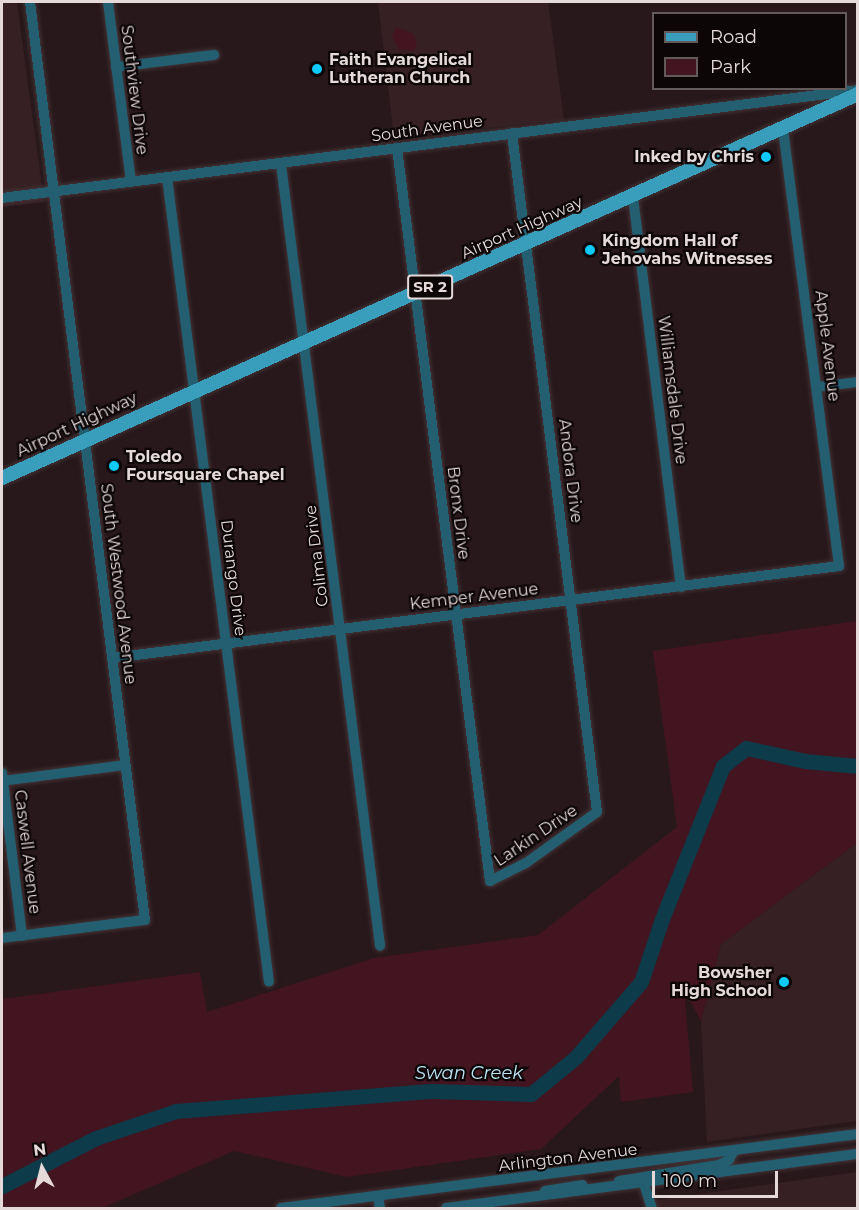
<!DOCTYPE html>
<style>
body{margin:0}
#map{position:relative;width:859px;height:1210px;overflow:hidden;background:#28181b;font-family:Montserrat,sans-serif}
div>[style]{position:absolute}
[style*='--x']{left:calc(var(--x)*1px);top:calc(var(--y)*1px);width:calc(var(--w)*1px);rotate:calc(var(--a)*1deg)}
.built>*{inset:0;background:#362024}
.green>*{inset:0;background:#421521}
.river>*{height:15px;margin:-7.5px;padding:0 7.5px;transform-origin:7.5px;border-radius:7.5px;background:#0d3b4a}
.roads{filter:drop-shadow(0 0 2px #423336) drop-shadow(0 0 2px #423336)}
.minor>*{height:10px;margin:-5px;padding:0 5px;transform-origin:5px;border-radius:5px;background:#235e71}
.major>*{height:14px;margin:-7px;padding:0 7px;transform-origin:7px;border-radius:7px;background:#399dbc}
.dots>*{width:16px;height:16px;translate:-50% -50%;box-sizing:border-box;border:3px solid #0c0607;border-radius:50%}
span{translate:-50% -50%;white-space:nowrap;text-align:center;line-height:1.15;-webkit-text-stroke:4.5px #0c0607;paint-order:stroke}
.shield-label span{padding:2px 4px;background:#0c0607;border:2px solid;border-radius:4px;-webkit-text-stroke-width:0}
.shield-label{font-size:15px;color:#e5d9da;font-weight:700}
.poi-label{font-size:16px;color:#e5d9da;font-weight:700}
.left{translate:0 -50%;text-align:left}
.right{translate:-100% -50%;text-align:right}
.street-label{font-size:16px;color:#e5d9da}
.water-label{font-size:18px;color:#bbe4f4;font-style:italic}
.frame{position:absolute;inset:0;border:3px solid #e5d9da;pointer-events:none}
.legend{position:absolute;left:652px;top:12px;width:195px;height:78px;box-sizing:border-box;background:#0c0607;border:2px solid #635a5b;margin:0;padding:8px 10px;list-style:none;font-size:18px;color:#e5d9da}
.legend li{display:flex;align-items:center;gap:12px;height:30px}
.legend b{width:30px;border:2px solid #635a5b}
.north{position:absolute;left:12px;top:1138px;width:60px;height:60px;-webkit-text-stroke:4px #0c0607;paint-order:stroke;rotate:353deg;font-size:16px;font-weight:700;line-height:24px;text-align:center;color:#e5d9da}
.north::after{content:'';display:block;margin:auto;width:21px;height:27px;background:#e5d9da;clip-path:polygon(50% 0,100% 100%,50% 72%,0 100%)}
.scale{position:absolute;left:652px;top:1171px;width:126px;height:27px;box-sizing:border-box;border:3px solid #e5d9da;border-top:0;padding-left:8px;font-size:18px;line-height:21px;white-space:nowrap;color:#e5d9da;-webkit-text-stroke:4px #0c0607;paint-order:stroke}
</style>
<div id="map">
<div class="built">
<i style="clip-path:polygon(2px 2px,17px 2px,44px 202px,2px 207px)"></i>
<i style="clip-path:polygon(378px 2px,548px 2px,564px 120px,394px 137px)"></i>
<i style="clip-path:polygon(857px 843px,857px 1121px,707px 1142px,701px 1021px,721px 944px)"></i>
<i style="clip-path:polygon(857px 1172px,857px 1208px,647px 1208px,649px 1201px)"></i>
</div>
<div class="green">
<i style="clip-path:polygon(396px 27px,414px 34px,417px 47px,414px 51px,399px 50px,392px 37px)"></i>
<i style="clip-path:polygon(857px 621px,857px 843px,721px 944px,701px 1021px,684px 989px,693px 1092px,621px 1102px,619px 1076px,541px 1149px,347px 1177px,234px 1151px,102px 1208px,2px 1208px,2px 999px,200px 972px,207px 1012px,374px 958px,538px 935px,677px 827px,653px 651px)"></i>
</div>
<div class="river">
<i style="--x:2;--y:1186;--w:106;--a:-27.1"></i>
<i style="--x:96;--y:1138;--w:84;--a:-18.6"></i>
<i style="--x:176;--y:1111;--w:257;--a:-4.5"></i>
<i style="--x:432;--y:1091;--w:99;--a:1.7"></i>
<i style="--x:531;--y:1094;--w:58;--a:-39.4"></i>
<i style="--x:576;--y:1057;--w:99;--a:-49.1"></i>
<i style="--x:641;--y:982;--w:66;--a:-71.6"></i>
<i style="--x:662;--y:919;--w:165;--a:-68.3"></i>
<i style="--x:723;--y:766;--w:29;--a:-38"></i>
<i style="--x:746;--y:748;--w:60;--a:12.4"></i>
<i style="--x:805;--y:761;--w:53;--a:5.4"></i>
</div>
<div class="roads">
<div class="minor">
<i style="--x:108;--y:2;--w:181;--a:82.7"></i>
<i style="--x:116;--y:67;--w:99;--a:-7"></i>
<i style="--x:397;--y:148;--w:739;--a:82.77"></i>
<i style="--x:490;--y:881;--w:40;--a:-26.6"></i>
<i style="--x:526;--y:863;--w:87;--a:-35.7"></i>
<i style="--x:597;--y:812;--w:684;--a:-97.14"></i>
<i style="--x:281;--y:164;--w:788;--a:82.78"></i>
<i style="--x:167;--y:177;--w:811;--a:82.78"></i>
<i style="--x:633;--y:197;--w:393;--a:83"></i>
<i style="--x:2;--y:198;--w:863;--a:-7.19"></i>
<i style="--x:817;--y:387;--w:41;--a:-7"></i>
<i style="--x:112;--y:658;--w:733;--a:-7.21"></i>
<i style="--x:839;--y:566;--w:440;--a:-97.3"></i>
<i style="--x:2;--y:773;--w:164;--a:83"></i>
<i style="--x:2;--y:781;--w:124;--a:-7.4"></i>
<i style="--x:2;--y:938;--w:144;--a:-7.2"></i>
<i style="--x:145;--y:920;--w:925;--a:-97.14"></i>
<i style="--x:619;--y:1181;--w:101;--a:-9.1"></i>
<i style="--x:719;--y:1165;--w:11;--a:-27"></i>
<i style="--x:729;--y:1160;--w:9;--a:-63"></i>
<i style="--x:644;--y:1184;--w:25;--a:72"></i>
<i style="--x:545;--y:1191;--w:38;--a:-9"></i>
<i style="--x:378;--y:1196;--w:12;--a:81"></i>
<i style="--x:281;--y:1208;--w:582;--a:-7.31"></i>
<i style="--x:446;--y:1208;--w:416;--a:-7.5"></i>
</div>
<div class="major">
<i style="--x:2;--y:478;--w:938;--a:-24.16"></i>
</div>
</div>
<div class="dots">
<i style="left:317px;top:69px;background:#0dcafa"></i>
<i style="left:766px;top:157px;background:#0dcafa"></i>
<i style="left:590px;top:250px;background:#0dcafa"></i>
<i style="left:114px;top:466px;background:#0dcafa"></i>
<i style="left:784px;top:982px;background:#0dcafa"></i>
</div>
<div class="shield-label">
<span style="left:430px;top:287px">SR 2</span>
</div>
<div class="poi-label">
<span class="left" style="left:329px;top:69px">Faith Evangelical<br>Lutheran Church</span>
<span class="right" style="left:754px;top:157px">Inked by Chris</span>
<span class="left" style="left:602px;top:250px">Kingdom Hall of<br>Jehovahs Witnesses</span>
<span class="left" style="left:126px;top:466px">Toledo<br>Foursquare Chapel</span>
<span class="right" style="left:772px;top:982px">Bowsher<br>High School</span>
</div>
<div class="street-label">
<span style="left:134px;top:90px;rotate:83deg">Southview Drive</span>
<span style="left:427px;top:129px;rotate:-8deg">South Avenue</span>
<span style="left:522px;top:228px;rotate:-24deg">Airport Highway</span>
<span style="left:827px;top:346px;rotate:83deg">Apple Avenue</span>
<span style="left:672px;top:390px;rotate:83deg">Williamsdale Drive</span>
<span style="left:77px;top:425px;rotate:-25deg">Airport Highway</span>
<span style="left:570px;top:471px;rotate:83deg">Andora Drive</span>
<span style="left:458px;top:513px;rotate:83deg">Bronx Drive</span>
<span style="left:317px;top:556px;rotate:-97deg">Colima Drive</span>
<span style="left:233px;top:578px;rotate:83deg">Durango Drive</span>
<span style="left:118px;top:584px;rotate:83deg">South Westwood Avenue</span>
<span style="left:474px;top:597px;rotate:-7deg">Kemper Avenue</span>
<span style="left:536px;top:836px;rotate:-34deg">Larkin Drive</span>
<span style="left:27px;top:852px;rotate:83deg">Caswell Avenue</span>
<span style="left:568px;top:1158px;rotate:-7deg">Arlington Avenue</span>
</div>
<div class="water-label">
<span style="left:469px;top:1073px">Swan Creek</span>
</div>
<div class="frame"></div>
<ul class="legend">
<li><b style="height:8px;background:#399dbc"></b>Road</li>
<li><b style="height:16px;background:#421521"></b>Park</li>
</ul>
<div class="north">N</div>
<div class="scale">100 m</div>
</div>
